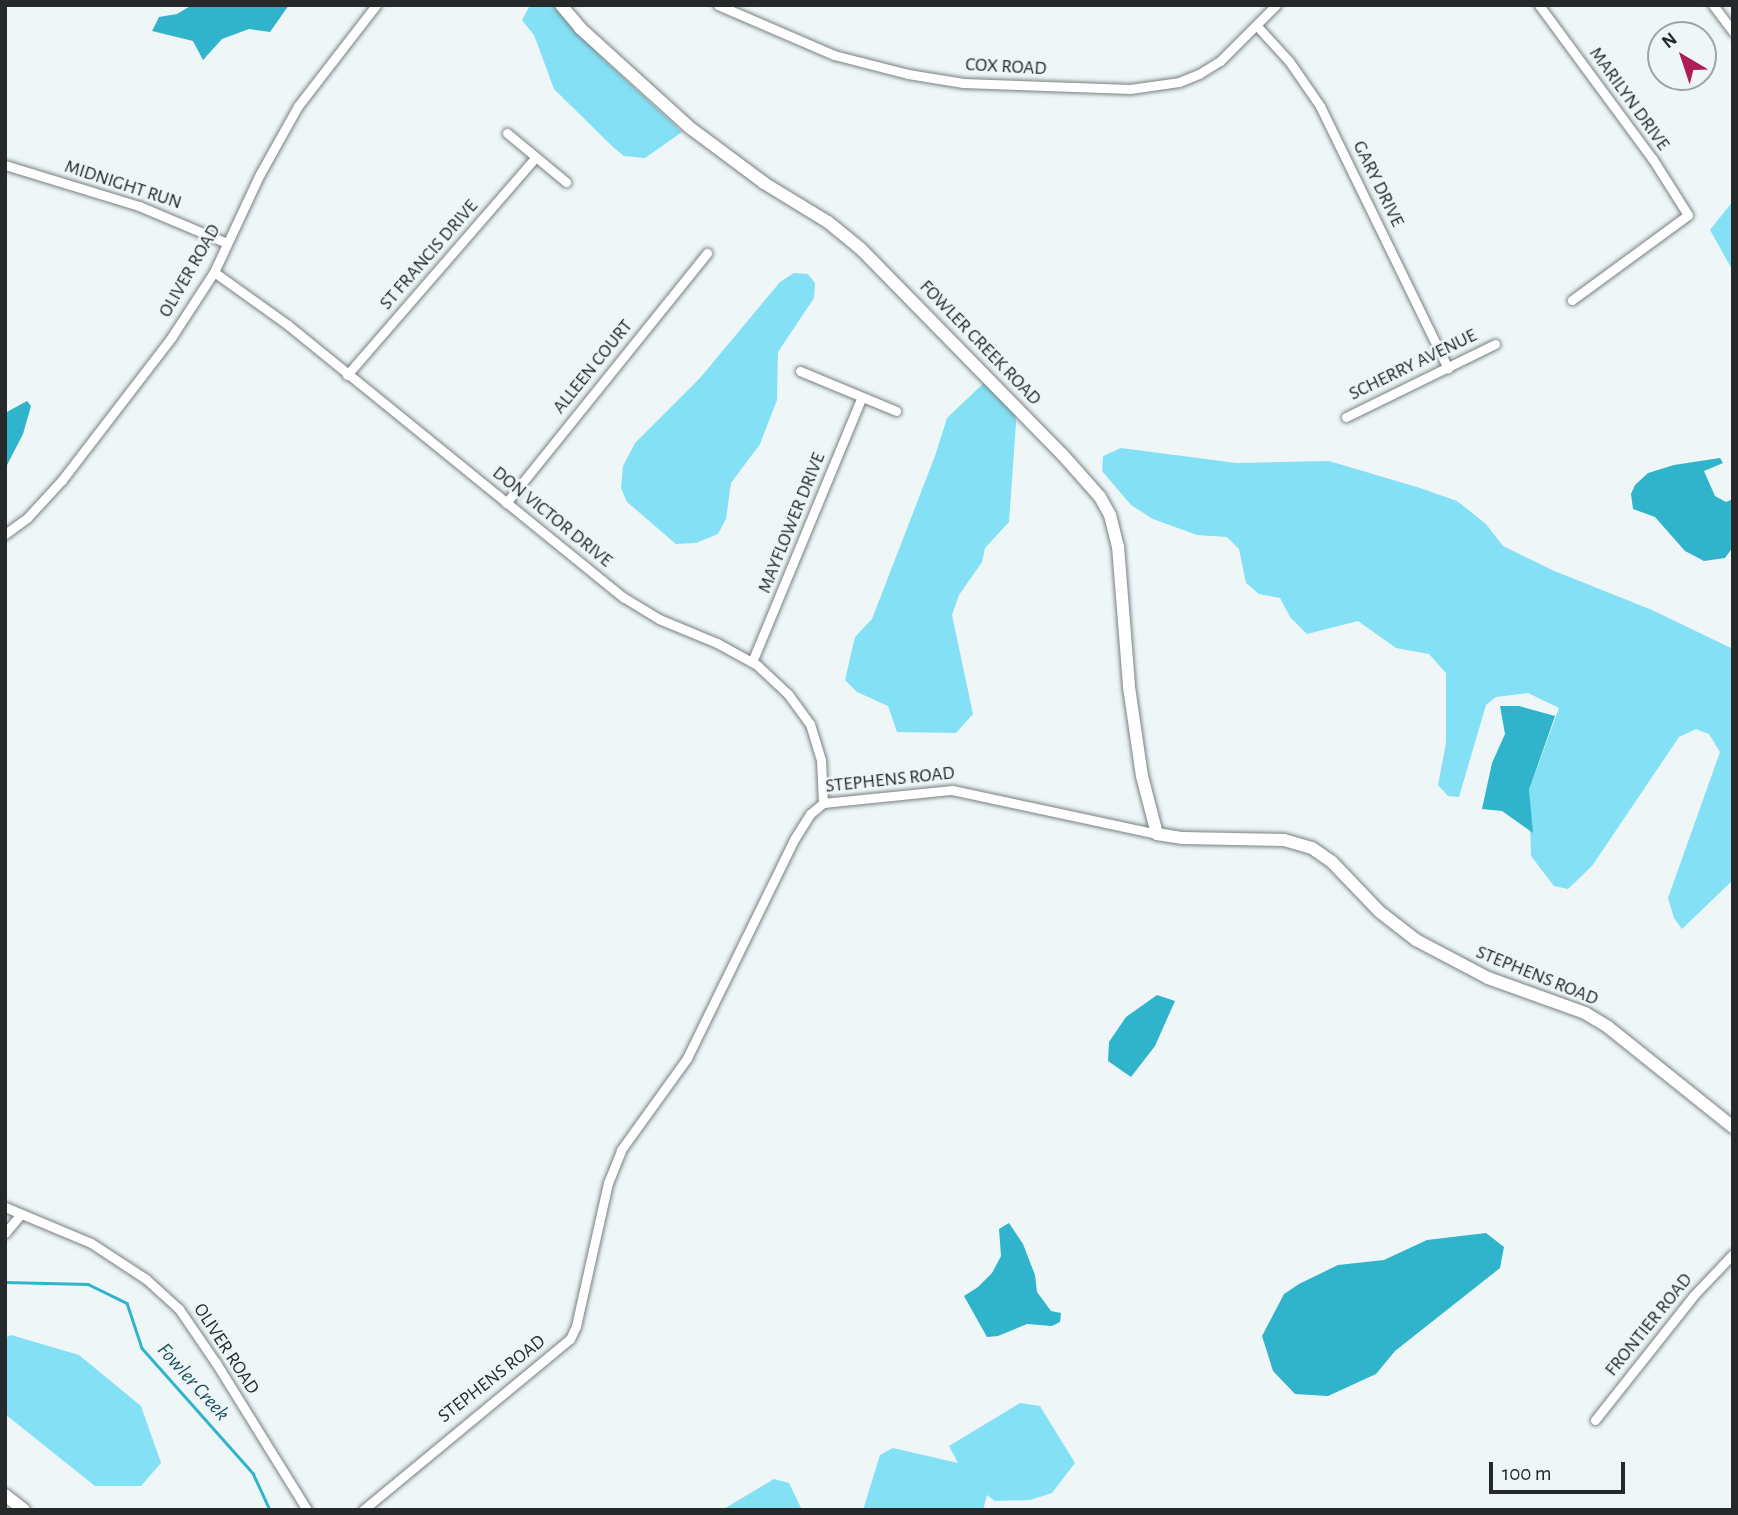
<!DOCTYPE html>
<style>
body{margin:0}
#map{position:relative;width:1738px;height:1515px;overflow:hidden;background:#eef6f8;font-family:"Alegreya Sans",sans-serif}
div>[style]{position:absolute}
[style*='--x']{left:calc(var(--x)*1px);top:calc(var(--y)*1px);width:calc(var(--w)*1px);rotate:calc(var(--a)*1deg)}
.green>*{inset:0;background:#84e0f4}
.water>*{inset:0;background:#30b4cc}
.stream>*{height:2.5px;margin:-1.25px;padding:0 1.25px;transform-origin:1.25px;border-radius:1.25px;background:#30b4cc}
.roads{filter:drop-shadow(0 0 2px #798082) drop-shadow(0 0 2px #798082)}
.minor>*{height:9px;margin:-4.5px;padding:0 4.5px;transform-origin:4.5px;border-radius:4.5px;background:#fff}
.major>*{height:12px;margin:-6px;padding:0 6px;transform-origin:6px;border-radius:6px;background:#fff}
span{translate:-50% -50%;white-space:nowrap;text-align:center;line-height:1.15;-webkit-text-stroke:5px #eef6f8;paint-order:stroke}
.street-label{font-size:19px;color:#262929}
.water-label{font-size:21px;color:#1c515c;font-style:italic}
.frame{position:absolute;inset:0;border:7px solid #262929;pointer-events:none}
.north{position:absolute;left:1647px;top:21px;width:70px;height:70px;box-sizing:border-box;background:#eef6f8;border:2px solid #9ea4a5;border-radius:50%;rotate:321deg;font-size:19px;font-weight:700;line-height:28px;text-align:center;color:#262929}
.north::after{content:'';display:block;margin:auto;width:24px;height:32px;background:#ad1e58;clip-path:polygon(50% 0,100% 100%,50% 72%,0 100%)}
.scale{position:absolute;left:1489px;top:1462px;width:136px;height:32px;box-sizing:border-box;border:4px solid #262929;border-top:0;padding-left:9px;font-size:21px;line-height:24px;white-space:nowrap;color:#262929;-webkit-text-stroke:5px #eef6f8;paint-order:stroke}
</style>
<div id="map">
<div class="green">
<i style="clip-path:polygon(530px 5px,553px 5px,602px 58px,682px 132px,645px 158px,624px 156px,613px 147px,554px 89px,534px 35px,522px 20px)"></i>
<i style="clip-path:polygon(1733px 201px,1733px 271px,1710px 230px)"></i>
<i style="clip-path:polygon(794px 273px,808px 274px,815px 283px,814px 298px,778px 352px,777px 400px,760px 444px,731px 483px,726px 519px,718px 534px,696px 543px,676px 544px,627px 502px,621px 488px,623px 466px,635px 443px,700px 378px,780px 282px)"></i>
<i style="clip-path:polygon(988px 379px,1014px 406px,1016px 423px,1009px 522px,985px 548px,982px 562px,959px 595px,952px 615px,973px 714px,956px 733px,897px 732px,888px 706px,857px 692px,845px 680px,855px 637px,872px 619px,935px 456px,947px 418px)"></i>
<i style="clip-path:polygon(1121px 448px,1236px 463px,1329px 461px,1420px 488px,1457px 501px,1486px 524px,1503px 546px,1552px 570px,1652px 610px,1733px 649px,1733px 880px,1682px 929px,1674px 918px,1668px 898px,1720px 752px,1709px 734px,1696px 729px,1679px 737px,1592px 866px,1568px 889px,1554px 886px,1531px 856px,1529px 790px,1559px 708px,1528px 693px,1496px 697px,1486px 705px,1459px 797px,1448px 796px,1438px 785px,1446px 743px,1446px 673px,1429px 654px,1396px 648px,1358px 621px,1307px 634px,1290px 617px,1280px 598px,1259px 594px,1246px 583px,1239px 549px,1227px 537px,1197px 535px,1153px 519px,1131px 505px,1102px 471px,1103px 456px)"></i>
<i style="clip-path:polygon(11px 1335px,79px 1355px,141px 1406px,161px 1463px,141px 1486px,95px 1486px,5px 1414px,5px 1338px)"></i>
<i style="clip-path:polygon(1020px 1403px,1040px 1406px,1075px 1463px,1052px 1493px,1030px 1500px,995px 1501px,987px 1495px,983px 1510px,863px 1510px,880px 1455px,893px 1448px,958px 1463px,949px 1446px)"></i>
<i style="clip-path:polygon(774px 1479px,789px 1483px,802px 1510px,722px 1510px)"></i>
</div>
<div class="water">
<i style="clip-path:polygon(192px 5px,289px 5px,270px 32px,249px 29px,222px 39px,203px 60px,193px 41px,152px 31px,159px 17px,177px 14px)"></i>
<i style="clip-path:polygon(27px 401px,31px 406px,23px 434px,5px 469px,5px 413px)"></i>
<i style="clip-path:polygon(1720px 458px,1723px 463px,1704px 471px,1715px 496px,1726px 502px,1733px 499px,1733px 547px,1725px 558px,1704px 561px,1685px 551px,1655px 517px,1633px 509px,1631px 494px,1635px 485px,1648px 473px,1674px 465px)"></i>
<i style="clip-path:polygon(1500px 706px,1519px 706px,1555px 716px,1529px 790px,1533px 833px,1502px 811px,1482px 809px,1492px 763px,1505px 734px)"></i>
<i style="clip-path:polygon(1157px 995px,1175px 1001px,1155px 1046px,1131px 1077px,1108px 1061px,1109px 1042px,1126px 1017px)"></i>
<i style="clip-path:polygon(1009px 1223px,1023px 1244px,1035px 1275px,1037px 1292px,1051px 1311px,1061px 1313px,1060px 1322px,1052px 1326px,1027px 1324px,998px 1336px,987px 1337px,964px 1296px,978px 1287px,992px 1273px,1001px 1256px,999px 1229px)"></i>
<i style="clip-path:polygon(1486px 1233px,1504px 1247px,1500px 1268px,1395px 1351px,1376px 1374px,1328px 1396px,1295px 1394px,1273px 1371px,1262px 1336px,1284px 1294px,1299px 1284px,1338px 1265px,1384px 1260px,1427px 1240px)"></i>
</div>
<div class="stream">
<i style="--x:5;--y:1282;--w:83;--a:1.4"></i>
<i style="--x:88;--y:1284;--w:43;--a:26"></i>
<i style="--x:127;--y:1303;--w:47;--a:71.6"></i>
<i style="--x:142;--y:1348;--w:167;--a:48.4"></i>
<i style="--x:253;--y:1473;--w:41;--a:65.3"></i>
</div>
<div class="roads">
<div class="minor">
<i style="--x:718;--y:5;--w:126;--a:23.3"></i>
<i style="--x:834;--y:55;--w:76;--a:14.4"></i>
<i style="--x:908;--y:74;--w:56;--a:9.3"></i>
<i style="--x:963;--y:83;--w:167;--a:2.1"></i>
<i style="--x:1130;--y:89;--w:49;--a:-8.1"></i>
<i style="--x:1179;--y:82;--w:22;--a:-22"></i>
<i style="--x:1199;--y:74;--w:25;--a:-32"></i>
<i style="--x:1220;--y:61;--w:79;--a:-45"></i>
<i style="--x:1539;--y:5;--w:190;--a:53.6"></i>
<i style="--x:1652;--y:158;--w:67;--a:57.7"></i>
<i style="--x:1688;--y:215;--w:144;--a:143.8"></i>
<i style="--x:1713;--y:5;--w:34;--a:53"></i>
<i style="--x:1257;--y:26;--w:47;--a:47.6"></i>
<i style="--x:1289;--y:61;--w:55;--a:55.4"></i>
<i style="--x:1320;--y:106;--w:292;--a:64"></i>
<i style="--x:507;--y:133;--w:77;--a:39.7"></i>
<i style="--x:5;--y:165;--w:140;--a:17"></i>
<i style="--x:139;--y:206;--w:95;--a:22.8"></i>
<i style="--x:214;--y:272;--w:91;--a:35.6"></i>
<i style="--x:288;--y:325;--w:432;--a:39.1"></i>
<i style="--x:623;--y:597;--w:42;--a:31.4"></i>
<i style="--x:659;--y:619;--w:63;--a:22.5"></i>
<i style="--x:717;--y:643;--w:46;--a:28.8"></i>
<i style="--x:757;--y:665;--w:42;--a:43.1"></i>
<i style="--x:788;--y:694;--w:37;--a:54"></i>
<i style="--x:810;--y:724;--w:38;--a:73"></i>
<i style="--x:821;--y:760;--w:43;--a:87.3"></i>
<i style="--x:800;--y:371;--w:104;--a:22.6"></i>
<i style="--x:347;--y:375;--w:287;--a:-49.1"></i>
<i style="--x:1346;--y:417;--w:166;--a:-26.1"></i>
<i style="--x:506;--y:503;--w:321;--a:-51.2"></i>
<i style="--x:5;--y:534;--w:27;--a:-36"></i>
<i style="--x:27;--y:518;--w:52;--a:-47.4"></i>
<i style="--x:62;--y:480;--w:179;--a:-52.5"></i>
<i style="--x:171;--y:338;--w:79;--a:-56.9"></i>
<i style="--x:214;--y:272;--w:108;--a:-64.9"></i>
<i style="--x:260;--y:174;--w:78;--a:-60.8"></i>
<i style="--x:298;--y:106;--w:128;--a:-52.3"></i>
<i style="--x:752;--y:662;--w:287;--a:-67.5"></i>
<i style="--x:5;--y:1207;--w:93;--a:22.7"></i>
<i style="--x:91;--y:1243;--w:66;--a:33.2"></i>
<i style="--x:146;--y:1279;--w:45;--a:42.3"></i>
<i style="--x:179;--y:1309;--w:65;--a:55.6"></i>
<i style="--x:216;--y:1363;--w:173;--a:58.2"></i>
<i style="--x:5;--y:1233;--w:25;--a:-50"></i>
<i style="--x:1595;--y:1420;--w:159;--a:-51.6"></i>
<i style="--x:1694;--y:1295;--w:57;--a:-46.4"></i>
<i style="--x:363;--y:1510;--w:268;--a:-39.6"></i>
<i style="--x:570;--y:1339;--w:14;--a:-65"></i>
<i style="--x:576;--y:1326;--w:147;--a:-77.4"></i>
<i style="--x:608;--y:1183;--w:35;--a:-68"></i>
<i style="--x:621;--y:1150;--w:113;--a:-54.3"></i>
<i style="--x:687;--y:1058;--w:245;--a:-63.9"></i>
<i style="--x:795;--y:838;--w:28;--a:-58"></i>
<i style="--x:810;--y:814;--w:17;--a:-40"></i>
<i style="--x:823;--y:803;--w:130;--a:-5.8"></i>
<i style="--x:952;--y:790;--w:210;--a:12.1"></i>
</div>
<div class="major">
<i style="--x:561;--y:5;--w:30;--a:50"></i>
<i style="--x:580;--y:28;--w:147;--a:42.2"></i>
<i style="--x:689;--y:127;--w:94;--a:36.7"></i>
<i style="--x:764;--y:183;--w:75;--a:31.4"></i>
<i style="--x:828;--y:222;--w:43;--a:39.3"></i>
<i style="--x:861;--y:249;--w:287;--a:45.6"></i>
<i style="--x:1062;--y:454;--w:57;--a:48.5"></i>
<i style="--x:1100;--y:497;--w:21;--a:61"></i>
<i style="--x:1110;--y:515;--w:32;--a:76"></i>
<i style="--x:1118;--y:546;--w:141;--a:85.5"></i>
<i style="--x:1129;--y:687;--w:90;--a:81.7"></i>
<i style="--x:1142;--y:776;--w:60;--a:75.5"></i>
<i style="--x:1157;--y:834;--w:26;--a:9"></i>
<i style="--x:1183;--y:838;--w:101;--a:1.1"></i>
<i style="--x:1284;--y:840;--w:29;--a:16"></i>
<i style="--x:1312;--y:848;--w:24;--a:35"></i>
<i style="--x:1332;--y:862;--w:69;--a:46.2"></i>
<i style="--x:1380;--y:912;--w:46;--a:37.9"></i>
<i style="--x:1416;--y:940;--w:81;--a:27.8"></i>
<i style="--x:1488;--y:978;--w:103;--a:19.8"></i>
<i style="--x:1585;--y:1013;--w:27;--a:31"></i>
<i style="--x:1608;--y:1027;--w:160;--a:38.7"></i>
<i style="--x:5;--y:1495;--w:24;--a:38"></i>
</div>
</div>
<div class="street-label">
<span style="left:1006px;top:67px;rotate:3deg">COX ROAD</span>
<span style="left:1629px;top:99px;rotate:54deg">MARILYN DRIVE</span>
<span style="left:1378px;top:184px;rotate:64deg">GARY DRIVE</span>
<span style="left:123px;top:185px;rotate:18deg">MIDNIGHT RUN</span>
<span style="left:429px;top:255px;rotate:-49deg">ST FRANCIS DRIVE</span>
<span style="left:190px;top:271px;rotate:-60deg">OLIVER ROAD</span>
<span style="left:980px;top:343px;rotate:46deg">FOWLER CREEK ROAD</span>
<span style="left:1413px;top:365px;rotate:-26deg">SCHERRY AVENUE</span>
<span style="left:593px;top:367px;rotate:-51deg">ALLEEN COURT</span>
<span style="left:552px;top:517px;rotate:39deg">DON VICTOR DRIVE</span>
<span style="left:792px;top:523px;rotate:-68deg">MAYFLOWER DRIVE</span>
<span style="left:890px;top:780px;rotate:-6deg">STEPHENS ROAD</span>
<span style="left:1537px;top:976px;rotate:22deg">STEPHENS ROAD</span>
<span style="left:1649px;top:1325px;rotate:-51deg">FRONTIER ROAD</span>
<span style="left:226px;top:1349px;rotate:57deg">OLIVER ROAD</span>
<span style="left:492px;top:1379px;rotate:-38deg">STEPHENS ROAD</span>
</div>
<div class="water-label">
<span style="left:193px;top:1382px;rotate:48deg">Fowler Creek</span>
</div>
<div class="frame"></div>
<div class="north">N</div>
<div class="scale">100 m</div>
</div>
